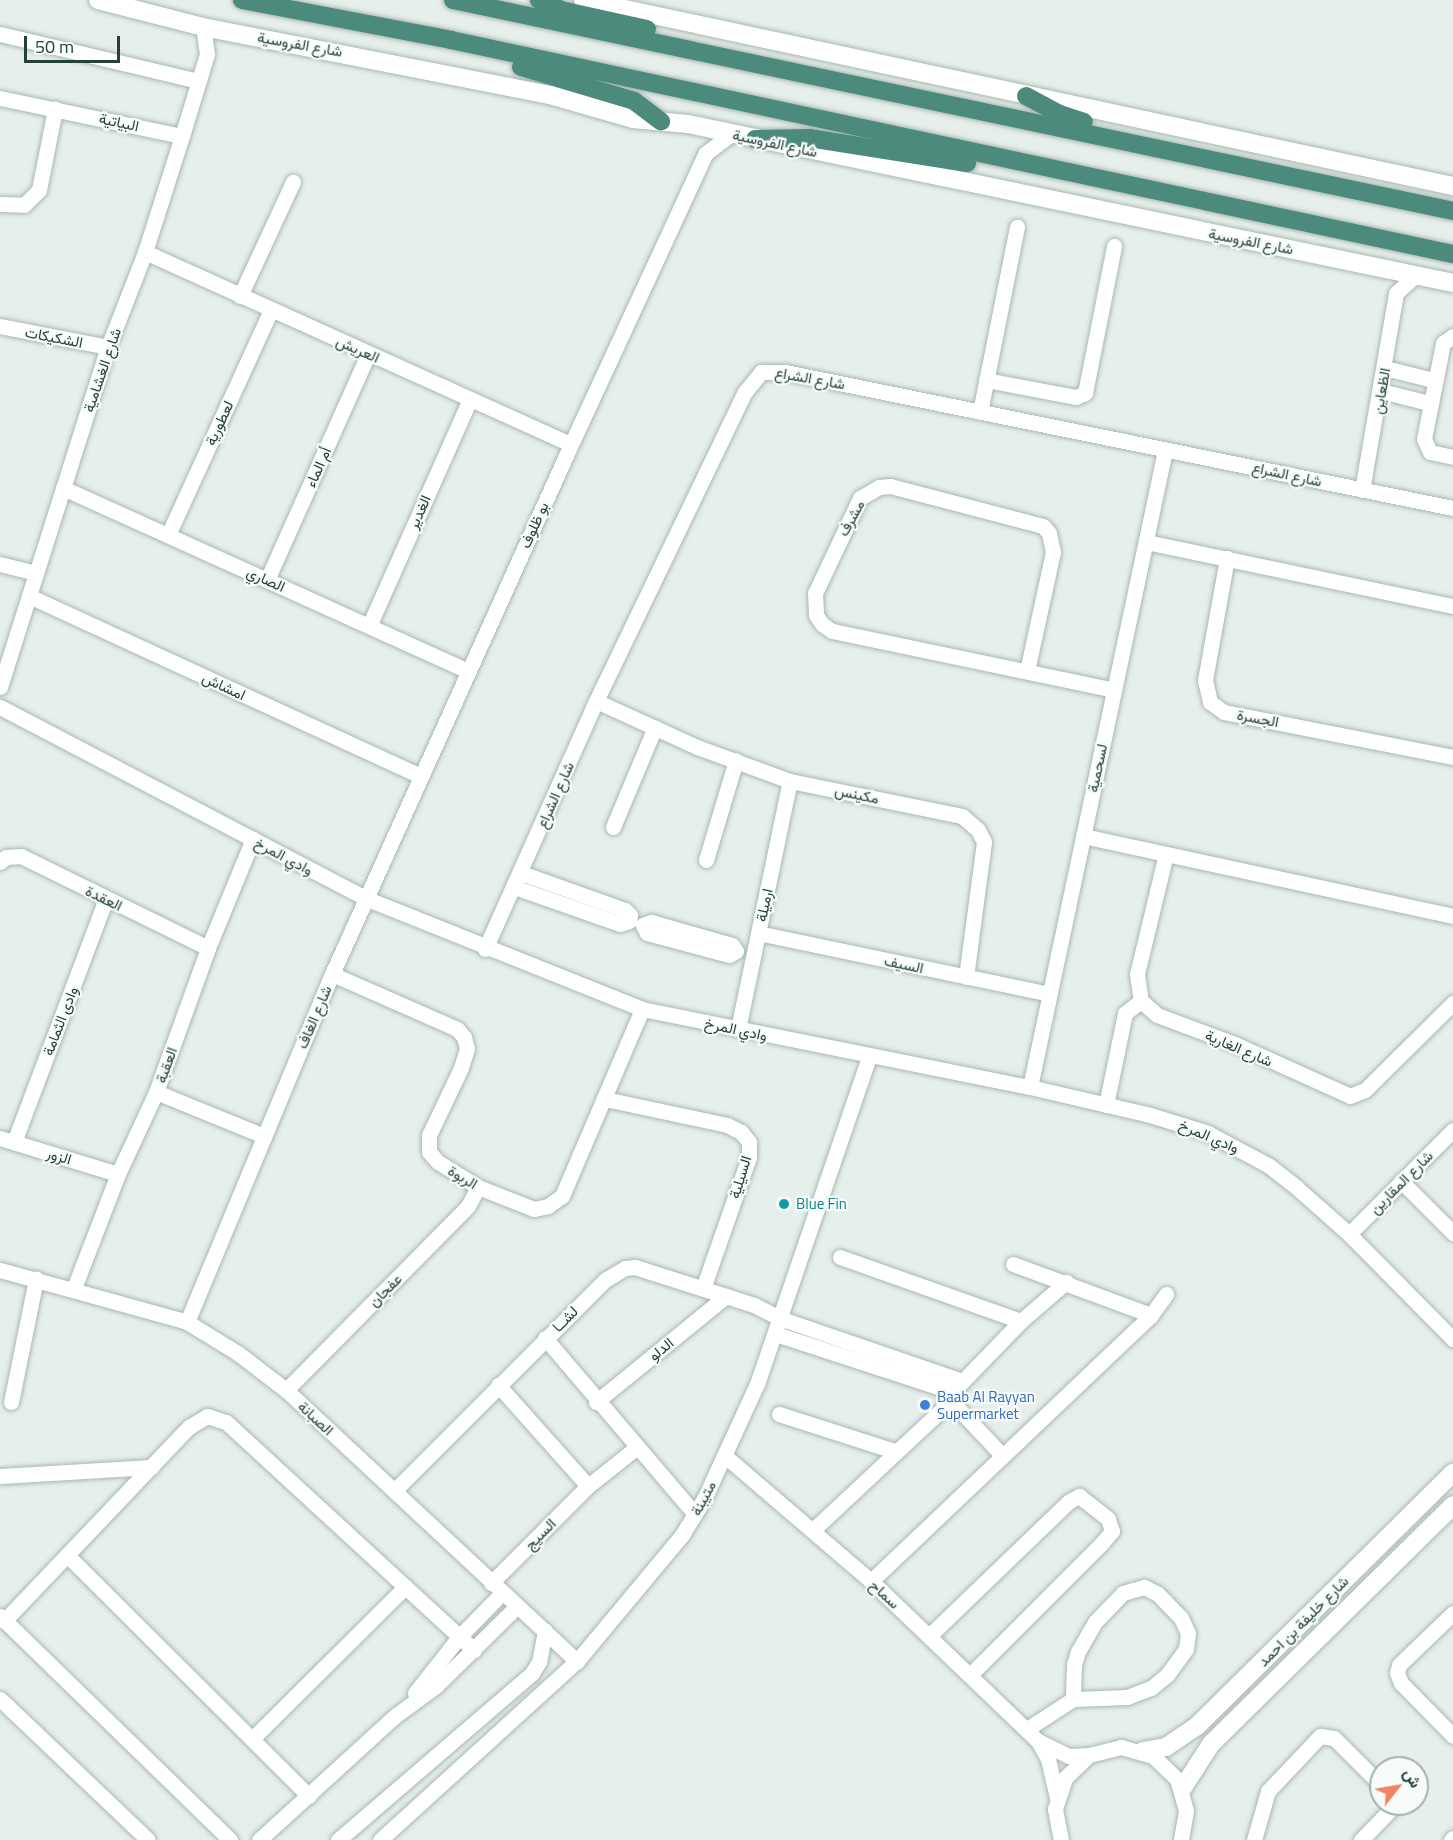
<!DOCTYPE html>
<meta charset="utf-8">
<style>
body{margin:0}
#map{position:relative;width:1453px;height:1840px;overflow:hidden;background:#e6efeb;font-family:"Titillium Web",Vazirmatn,sans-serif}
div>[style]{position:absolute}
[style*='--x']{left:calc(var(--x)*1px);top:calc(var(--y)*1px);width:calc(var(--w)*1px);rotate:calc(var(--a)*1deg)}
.roads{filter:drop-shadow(0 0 2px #a8b8b2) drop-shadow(0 0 2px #a8b8b2)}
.minor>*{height:15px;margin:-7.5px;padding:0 7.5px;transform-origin:7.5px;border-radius:7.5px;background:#fff}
.tertiary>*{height:18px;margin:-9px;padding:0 9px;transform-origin:9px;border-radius:9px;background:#fff}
.secondary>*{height:18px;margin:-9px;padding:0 9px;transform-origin:9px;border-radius:9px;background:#fff}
.trunk>*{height:18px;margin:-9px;padding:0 9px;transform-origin:9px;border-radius:9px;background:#4c8a7c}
.dots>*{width:16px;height:16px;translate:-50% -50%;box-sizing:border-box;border:3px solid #f7fbf9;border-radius:50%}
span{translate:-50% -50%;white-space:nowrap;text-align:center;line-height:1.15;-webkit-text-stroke:4.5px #f7fbf9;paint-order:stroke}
.street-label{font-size:15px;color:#24423a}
.culture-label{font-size:15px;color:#0d838f}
.left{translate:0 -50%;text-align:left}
.shop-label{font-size:15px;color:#366cbe}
.north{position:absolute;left:1369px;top:1756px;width:60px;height:60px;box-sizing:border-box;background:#f7fbf9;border:2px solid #a3b1ad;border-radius:50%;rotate:59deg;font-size:16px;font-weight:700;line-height:24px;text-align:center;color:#24423a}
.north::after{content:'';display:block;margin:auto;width:21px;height:27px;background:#f4845f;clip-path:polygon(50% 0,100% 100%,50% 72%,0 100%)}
.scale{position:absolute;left:24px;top:36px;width:96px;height:27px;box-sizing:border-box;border:3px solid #24423a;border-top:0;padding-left:8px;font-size:18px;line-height:21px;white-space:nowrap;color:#24423a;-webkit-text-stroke:4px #f7fbf9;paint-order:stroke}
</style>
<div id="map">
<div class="roads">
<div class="minor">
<i style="--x:0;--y:34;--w:204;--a:13.3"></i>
<i style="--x:0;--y:98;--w:186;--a:11.8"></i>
<i style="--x:0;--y:204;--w:24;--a:2"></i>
<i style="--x:24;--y:205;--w:21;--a:-45"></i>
<i style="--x:39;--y:190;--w:83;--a:-78.8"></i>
<i style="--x:145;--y:252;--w:467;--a:24.3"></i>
<i style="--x:240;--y:296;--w:126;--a:-65.1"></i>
<i style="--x:0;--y:326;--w:110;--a:11"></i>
<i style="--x:1453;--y:336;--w:12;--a:145"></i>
<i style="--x:1443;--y:343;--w:98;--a:101.2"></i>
<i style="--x:1424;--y:439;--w:14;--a:65"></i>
<i style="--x:1430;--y:452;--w:24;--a:12"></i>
<i style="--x:1385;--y:368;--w:49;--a:14"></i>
<i style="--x:986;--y:380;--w:92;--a:10.7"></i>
<i style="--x:1076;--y:397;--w:10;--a:-24"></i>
<i style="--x:1085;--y:393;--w:150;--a:-78.8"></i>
<i style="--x:1381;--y:391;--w:49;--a:14"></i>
<i style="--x:980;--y:412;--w:189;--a:-78.7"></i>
<i style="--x:63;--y:488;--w:444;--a:24.3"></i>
<i style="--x:1362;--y:490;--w:200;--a:-80.2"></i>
<i style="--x:1396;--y:293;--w:24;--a:-42"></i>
<i style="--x:168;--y:535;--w:247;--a:-65.4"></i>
<i style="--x:1146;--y:542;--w:314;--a:11.8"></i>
<i style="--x:1227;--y:558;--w:124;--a:100.2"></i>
<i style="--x:1205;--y:680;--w:23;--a:77"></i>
<i style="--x:1210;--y:702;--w:17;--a:36"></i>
<i style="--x:1224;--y:712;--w:233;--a:11.1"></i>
<i style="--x:0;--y:564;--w:37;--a:14"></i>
<i style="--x:267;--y:580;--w:248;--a:-65.9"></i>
<i style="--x:29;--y:596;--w:430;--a:24.7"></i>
<i style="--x:369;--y:626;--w:248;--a:-66"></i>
<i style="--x:1027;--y:671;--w:122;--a:-77.7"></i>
<i style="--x:1053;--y:552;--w:19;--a:-102"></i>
<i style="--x:1049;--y:533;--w:9;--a:-131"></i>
<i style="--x:1043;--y:526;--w:158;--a:-165.3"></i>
<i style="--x:890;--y:486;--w:11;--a:175"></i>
<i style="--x:879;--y:487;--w:22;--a:150"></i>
<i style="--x:860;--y:498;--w:105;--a:115.3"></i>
<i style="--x:815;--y:593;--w:22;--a:87"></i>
<i style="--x:816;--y:615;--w:11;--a:56"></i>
<i style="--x:822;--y:624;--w:12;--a:35"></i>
<i style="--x:832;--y:631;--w:288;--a:11.8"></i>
<i style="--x:0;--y:687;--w:357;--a:-72.4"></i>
<i style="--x:108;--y:347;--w:102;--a:-68.7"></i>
<i style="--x:145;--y:252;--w:122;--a:-72.3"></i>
<i style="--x:182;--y:136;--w:86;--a:-73"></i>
<i style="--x:207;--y:54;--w:27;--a:-98"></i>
<i style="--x:596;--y:701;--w:111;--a:24.5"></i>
<i style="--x:697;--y:747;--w:99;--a:20.1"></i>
<i style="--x:790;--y:781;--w:176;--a:11.5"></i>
<i style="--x:962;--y:816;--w:21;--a:41"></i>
<i style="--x:978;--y:830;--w:13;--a:63"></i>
<i style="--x:984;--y:842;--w:136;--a:97.6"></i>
<i style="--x:0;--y:707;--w:412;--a:27.6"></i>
<i style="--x:365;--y:898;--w:298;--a:21.8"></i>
<i style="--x:642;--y:1009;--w:396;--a:11.4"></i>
<i style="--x:1030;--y:1087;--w:123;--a:13.1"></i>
<i style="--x:1150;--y:1115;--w:61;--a:17.2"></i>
<i style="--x:1208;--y:1133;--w:68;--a:28.1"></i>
<i style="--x:1268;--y:1165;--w:37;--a:38"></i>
<i style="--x:1297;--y:1188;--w:69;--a:41.5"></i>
<i style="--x:1349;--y:1234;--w:148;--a:45.3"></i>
<i style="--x:613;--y:827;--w:108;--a:-67.2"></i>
<i style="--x:1083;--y:836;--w:379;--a:12.2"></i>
<i style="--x:1166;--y:854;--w:123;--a:103.6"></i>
<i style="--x:1137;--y:974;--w:27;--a:82"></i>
<i style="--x:1141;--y:1001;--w:21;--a:41"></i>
<i style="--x:1157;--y:1015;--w:83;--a:20.4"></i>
<i style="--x:1235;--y:1044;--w:126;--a:24.3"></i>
<i style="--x:1350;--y:1096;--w:16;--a:-22"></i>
<i style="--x:1365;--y:1090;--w:124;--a:-44.7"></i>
<i style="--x:706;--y:860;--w:104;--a:-73.3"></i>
<i style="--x:0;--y:862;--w:8;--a:-40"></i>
<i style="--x:6;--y:857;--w:15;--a:-4"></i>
<i style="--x:21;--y:856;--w:208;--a:26.2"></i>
<i style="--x:514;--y:887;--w:112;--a:19.2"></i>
<i style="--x:620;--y:924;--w:9;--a:-18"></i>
<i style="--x:629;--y:921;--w:6;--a:-81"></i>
<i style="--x:630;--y:915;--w:7;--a:-135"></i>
<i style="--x:625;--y:910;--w:110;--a:-160.4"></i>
<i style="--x:651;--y:922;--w:84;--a:15.9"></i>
<i style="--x:732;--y:945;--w:7;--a:56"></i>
<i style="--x:736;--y:951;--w:8;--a:150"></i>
<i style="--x:729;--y:955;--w:85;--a:-165"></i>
<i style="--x:647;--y:933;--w:9;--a:-117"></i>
<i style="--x:643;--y:925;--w:9;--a:-21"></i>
<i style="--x:758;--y:933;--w:297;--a:11.8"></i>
<i style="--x:485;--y:949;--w:272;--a:-65.9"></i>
<i style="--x:596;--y:701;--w:343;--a:-64.3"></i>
<i style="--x:745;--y:392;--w:26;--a:-51"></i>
<i style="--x:761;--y:372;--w:24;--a:0"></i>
<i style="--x:785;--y:372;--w:682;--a:11.51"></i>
<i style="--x:332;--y:974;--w:137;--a:23.7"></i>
<i style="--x:457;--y:1029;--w:11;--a:49"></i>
<i style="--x:464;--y:1037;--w:12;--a:76"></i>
<i style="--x:467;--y:1049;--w:20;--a:108"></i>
<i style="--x:461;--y:1068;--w:74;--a:115.5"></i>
<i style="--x:429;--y:1135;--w:17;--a:90"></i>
<i style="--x:429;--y:1152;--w:13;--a:48"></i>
<i style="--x:438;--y:1162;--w:47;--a:32"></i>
<i style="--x:478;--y:1187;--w:60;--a:21.4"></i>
<i style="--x:534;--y:1209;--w:14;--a:-12"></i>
<i style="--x:548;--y:1206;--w:17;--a:-36"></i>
<i style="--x:562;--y:1196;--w:203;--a:-66.8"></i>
<i style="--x:738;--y:1029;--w:253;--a:-78.2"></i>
<i style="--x:1030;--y:1087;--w:651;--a:-78.03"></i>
<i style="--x:156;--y:1092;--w:117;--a:22.2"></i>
<i style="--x:605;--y:1099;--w:125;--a:12"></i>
<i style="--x:727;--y:1125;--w:16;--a:27"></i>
<i style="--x:741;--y:1132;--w:13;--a:51"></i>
<i style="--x:749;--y:1142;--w:15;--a:90"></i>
<i style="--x:749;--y:1157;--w:139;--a:109.3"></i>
<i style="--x:1106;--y:1105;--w:94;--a:-78.3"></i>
<i style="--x:1125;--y:1013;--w:20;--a:-37"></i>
<i style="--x:0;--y:1138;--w:123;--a:17"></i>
<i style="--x:14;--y:1142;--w:260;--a:-69.3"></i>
<i style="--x:1401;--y:1181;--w:74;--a:45"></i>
<i style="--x:1349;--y:1234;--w:147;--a:-45"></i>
<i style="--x:840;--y:1257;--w:192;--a:19.5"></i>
<i style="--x:1013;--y:1264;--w:147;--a:20.3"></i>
<i style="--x:0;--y:1270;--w:194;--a:15.5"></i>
<i style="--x:187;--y:1322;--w:61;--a:31.6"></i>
<i style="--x:239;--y:1354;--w:59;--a:37.5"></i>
<i style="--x:286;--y:1390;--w:398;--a:43"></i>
<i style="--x:74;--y:1288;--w:122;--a:-68.9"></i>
<i style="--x:118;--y:1174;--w:90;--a:-65.1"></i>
<i style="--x:156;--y:1092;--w:153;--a:-70.1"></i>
<i style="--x:208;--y:948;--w:118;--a:-67.6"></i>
<i style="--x:187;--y:1322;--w:377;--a:-67.4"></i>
<i style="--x:332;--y:974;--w:574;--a:-65.71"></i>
<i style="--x:568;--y:451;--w:328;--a:-65.2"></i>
<i style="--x:706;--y:153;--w:31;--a:-37"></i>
<i style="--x:776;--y:1334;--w:186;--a:18.1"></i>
<i style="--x:545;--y:1338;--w:231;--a:49.6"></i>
<i style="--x:498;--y:1385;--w:135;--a:48.3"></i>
<i style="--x:956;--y:1388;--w:93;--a:-45.9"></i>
<i style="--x:1021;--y:1321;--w:60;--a:-40.9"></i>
<i style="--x:286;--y:1390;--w:259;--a:-45.3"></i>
<i style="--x:468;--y:1206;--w:21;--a:-62"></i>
<i style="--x:11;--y:1402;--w:126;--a:-78.5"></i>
<i style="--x:596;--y:1402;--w:168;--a:-39.2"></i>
<i style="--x:779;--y:1414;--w:121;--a:17.8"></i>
<i style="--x:725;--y:1456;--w:192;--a:40.6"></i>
<i style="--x:871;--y:1581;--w:231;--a:43.8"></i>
<i style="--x:1038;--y:1741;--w:34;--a:26"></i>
<i style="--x:1069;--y:1756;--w:20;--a:-3"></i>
<i style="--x:0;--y:1476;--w:152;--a:-3.4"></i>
<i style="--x:394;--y:1491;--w:298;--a:-45"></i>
<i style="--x:605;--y:1280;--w:23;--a:-31"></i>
<i style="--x:625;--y:1268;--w:10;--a:-6"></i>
<i style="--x:635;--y:1267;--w:125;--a:17.7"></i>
<i style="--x:754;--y:1305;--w:28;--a:27"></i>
<i style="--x:779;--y:1318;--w:194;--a:19"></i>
<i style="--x:813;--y:1530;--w:189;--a:-43.1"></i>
<i style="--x:951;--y:1401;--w:73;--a:46.7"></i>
<i style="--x:68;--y:1556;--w:340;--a:44.9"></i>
<i style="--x:871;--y:1581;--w:386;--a:-43.5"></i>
<i style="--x:1151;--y:1315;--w:26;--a:-54"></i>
<i style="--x:491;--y:1583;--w:137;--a:-45"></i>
<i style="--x:588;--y:1486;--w:63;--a:-38.5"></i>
<i style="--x:1453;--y:1613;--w:75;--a:136.1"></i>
<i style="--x:1399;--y:1665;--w:8;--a:104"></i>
<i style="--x:1397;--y:1673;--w:11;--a:68"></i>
<i style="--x:1401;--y:1683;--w:74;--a:45.5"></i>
<i style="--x:0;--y:1616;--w:321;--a:44.2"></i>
<i style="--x:4;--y:1621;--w:268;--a:-46.4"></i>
<i style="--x:189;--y:1427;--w:21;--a:-31"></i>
<i style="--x:207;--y:1416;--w:20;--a:18"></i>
<i style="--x:226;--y:1422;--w:337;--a:42.6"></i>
<i style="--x:930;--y:1635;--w:192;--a:-43.9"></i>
<i style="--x:1068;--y:1502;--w:13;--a:-29"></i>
<i style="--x:1079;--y:1496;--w:37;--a:38"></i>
<i style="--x:1108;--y:1519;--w:13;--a:72"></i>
<i style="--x:1112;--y:1531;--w:16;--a:130"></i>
<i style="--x:1102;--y:1543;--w:185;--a:135"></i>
<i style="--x:415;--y:1693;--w:71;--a:-51.8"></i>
<i style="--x:459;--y:1637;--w:62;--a:-45.7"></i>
<i style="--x:0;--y:1699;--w:204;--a:43.6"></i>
<i style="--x:1027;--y:1729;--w:55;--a:-33.1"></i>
<i style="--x:1073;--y:1699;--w:54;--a:-2.1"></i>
<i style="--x:1127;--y:1697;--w:26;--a:-21"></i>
<i style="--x:1151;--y:1688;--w:21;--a:-39"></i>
<i style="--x:1167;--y:1675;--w:32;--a:-54"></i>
<i style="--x:1186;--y:1649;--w:16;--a:-83"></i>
<i style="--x:1188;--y:1633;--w:17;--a:-115"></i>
<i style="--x:1181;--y:1618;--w:33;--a:-134"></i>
<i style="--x:1158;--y:1594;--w:16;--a:-153"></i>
<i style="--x:1144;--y:1587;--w:22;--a:164"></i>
<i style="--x:1123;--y:1593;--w:40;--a:134"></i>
<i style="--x:1095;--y:1622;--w:34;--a:120"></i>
<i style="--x:1078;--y:1651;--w:15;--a:106"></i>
<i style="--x:1074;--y:1665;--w:34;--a:92"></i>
<i style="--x:252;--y:1739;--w:216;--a:-44.8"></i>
<i style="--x:1038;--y:1741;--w:21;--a:61"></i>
<i style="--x:1048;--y:1759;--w:39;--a:77"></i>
<i style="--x:259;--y:1840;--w:184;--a:-42.4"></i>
<i style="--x:395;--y:1716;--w:52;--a:-36.4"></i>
<i style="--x:437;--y:1685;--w:112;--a:-44.6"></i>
<i style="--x:338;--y:1840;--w:256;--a:-40.7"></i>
<i style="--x:532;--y:1673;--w:13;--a:-58"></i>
<i style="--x:539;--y:1662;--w:32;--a:-79"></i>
<i style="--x:380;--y:1840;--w:266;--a:-42.3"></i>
<i style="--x:577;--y:1661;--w:164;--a:-50.2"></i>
<i style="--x:682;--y:1535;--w:42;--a:-58.6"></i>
<i style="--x:704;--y:1499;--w:127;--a:-65.3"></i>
<i style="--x:757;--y:1384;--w:346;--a:-71.1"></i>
<i style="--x:1061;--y:1840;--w:32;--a:-101"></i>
<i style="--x:1055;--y:1809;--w:33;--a:-72"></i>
<i style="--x:1065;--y:1778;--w:33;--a:-44"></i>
<i style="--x:1089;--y:1755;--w:33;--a:-14"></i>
<i style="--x:1121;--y:1747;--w:33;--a:16"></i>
<i style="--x:1153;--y:1756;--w:33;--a:44"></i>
<i style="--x:1177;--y:1779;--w:33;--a:74"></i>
<i style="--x:1186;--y:1811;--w:29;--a:100"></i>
<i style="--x:1254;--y:1840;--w:51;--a:-74.1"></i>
<i style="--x:1268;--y:1791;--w:76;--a:-46.6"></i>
<i style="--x:1320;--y:1736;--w:14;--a:8"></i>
<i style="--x:1334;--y:1738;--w:66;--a:45"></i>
<i style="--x:1361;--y:1840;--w:43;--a:-45.9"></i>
<i style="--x:1391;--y:1809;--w:5;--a:-90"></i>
<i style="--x:1451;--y:1840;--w:3;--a:-45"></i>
</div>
<div class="tertiary">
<i style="--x:1143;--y:1751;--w:23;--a:-10"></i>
<i style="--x:1166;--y:1747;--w:37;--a:-34"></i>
<i style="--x:1197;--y:1726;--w:360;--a:-44.7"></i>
<i style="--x:1182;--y:1789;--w:54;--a:-57.2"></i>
<i style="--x:1211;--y:1744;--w:340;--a:-44.6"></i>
</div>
<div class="secondary">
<i style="--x:98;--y:0;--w:108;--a:14.4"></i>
<i style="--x:203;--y:27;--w:354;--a:11.1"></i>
<i style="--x:550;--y:95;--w:86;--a:16.1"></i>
<i style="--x:633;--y:119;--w:55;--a:5.2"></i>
<i style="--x:688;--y:124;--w:781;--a:11.74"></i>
<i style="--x:583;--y:0;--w:890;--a:12.07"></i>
</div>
<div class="trunk">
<i style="--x:242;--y:0;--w:213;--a:10.8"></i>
<i style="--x:451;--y:40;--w:1025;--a:12.06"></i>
<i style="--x:453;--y:0;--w:1022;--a:11.91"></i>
<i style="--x:539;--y:0;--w:24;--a:24"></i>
<i style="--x:561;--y:10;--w:88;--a:12.5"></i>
<i style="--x:521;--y:67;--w:118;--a:16.7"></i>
<i style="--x:634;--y:101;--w:34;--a:37"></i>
<i style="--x:1026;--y:96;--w:38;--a:28"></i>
<i style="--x:1060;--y:114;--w:25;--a:18"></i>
<i style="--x:755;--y:139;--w:54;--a:-1.1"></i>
<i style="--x:809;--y:138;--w:160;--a:9"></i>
</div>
</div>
<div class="dots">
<i style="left:784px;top:1204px;background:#0f9aa8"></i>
<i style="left:925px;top:1405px;background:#3f7fe0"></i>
</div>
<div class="street-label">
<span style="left:300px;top:44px;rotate:10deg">شارع الفروسية</span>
<span style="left:119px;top:122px;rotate:12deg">البياتية</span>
<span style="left:775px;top:143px;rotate:12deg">شارع الفروسية</span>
<span style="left:1251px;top:241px;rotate:11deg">شارع الفروسية</span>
<span style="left:54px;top:337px;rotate:11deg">الشكيكات</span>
<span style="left:358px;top:349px;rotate:24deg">العريش</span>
<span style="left:102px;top:370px;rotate:-71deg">شارع الغشامية</span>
<span style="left:810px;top:378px;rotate:10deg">شارع الشراع</span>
<span style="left:1381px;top:391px;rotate:-80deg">الظعاين</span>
<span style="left:219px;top:423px;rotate:-65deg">لعطورية</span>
<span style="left:318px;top:467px;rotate:-66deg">أم الماء</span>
<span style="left:1287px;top:474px;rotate:12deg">شارع الشراع</span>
<span style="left:419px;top:512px;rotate:-66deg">الغدير</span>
<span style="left:851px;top:518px;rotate:-61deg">مشرف</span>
<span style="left:534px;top:525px;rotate:-66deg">بو ظلوف</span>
<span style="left:266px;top:579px;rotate:24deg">الصاري</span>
<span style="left:224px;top:686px;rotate:25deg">امشاش</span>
<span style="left:1258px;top:718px;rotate:11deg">الجسرة</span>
<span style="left:1097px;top:768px;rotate:-78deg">لسحمية</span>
<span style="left:857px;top:794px;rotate:12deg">مكينس</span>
<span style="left:555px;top:795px;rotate:-66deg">شارع الشراع</span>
<span style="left:284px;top:856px;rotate:28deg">وادي المرخ</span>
<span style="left:104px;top:898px;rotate:26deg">العقدة</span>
<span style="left:764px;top:905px;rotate:-78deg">ارميلة</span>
<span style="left:904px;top:964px;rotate:12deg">السيف</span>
<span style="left:314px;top:1017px;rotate:-67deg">شارع الغاف</span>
<span style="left:60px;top:1021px;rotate:-69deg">وادى الثمامة</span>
<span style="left:736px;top:1029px;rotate:12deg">وادي المرخ</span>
<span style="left:1239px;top:1048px;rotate:23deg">شارع الغارية</span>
<span style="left:166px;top:1065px;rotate:-70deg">العقبة</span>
<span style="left:1209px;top:1136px;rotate:23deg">وادي المرخ</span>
<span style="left:59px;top:1156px;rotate:17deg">الزور</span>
<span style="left:463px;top:1177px;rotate:31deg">الربوة</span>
<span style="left:740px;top:1177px;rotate:-73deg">السيلية</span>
<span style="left:1401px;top:1182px;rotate:-45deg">شارع المقارين</span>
<span style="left:385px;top:1290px;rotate:-45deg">عفجان</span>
<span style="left:565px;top:1319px;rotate:-45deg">لشــا</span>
<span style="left:661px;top:1349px;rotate:-39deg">الدلو</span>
<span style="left:316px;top:1418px;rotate:43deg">الصبانة</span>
<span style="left:703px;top:1498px;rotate:-62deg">متيبنة</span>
<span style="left:540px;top:1534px;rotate:-45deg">السيج</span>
<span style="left:885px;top:1594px;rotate:43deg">سماح</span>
<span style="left:1303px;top:1621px;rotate:-45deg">شارع خليفة بن احمد</span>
</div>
<div class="culture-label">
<span class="left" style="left:796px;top:1204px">Blue Fin</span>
</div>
<div class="shop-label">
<span class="left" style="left:937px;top:1405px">Baab Al Rayyan<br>Supermarket</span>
</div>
<div class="north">ش</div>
<div class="scale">50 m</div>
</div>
